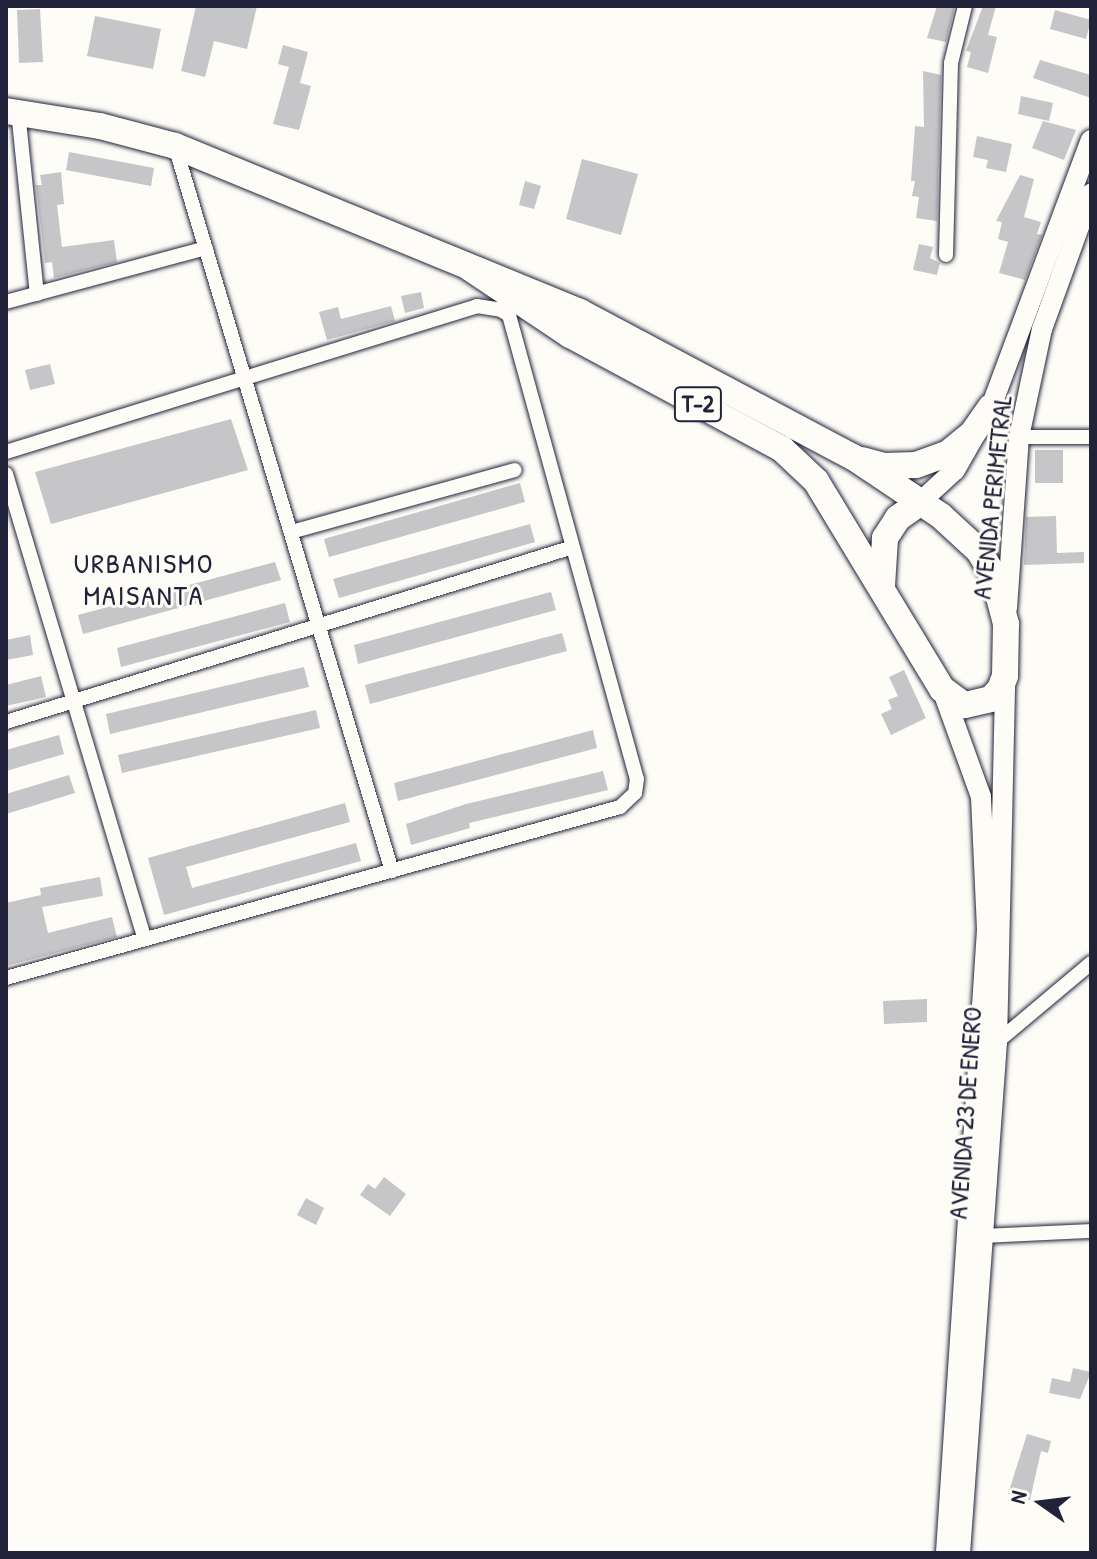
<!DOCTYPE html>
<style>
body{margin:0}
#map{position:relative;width:1097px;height:1559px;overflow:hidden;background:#fdfcf7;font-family:"Patrick Hand",sans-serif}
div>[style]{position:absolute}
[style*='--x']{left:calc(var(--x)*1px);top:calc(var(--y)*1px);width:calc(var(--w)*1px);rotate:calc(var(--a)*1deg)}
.building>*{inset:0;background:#c6c6c8}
.roads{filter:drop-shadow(0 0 2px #22223b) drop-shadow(0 0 2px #22223b)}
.street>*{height:14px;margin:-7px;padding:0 7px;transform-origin:7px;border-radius:7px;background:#fdfcf7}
.secondary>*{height:20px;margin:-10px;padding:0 10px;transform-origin:10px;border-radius:10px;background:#fdfcf7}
.highway>*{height:26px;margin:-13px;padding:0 13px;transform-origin:13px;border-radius:13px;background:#fdfcf7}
span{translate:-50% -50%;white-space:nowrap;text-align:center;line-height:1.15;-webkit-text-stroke:6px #fdfcf7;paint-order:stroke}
.shield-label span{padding:2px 6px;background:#fdfcf7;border:2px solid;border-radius:6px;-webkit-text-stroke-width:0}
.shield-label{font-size:24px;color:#22223b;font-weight:700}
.street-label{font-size:26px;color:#22223b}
.neighbourhood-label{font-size:28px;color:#22223b;letter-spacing:2px}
.frame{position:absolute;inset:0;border:8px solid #22223b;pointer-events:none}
.north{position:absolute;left:1001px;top:1463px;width:80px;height:80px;-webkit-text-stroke:6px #fdfcf7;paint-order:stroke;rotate:284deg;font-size:22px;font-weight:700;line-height:32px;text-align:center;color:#22223b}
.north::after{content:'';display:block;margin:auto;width:28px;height:36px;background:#22223b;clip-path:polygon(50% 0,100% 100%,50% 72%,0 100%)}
</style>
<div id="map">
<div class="building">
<i style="clip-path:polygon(196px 6px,257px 6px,247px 49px,214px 41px,205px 77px,181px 71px)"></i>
<i style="clip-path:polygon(937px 6px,955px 6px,946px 42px,927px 38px)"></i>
<i style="clip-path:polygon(983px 6px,996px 6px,988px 35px,997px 37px,988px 73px,967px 67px,971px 52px,966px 51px)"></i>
<i style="clip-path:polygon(40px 9px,43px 62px,19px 63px,17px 10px)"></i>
<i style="clip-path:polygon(1055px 10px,1091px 20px,1086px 39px,1050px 29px)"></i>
<i style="clip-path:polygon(95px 16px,161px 29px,153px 69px,87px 56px)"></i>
<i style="clip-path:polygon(283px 45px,308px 52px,300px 83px,311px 86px,299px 130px,273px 124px,289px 67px,278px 64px)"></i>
<i style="clip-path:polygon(1040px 60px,1091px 75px,1091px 98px,1033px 78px)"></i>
<i style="clip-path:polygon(923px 71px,941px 75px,937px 221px,916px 218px,919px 197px,912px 196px,915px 181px,911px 181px,915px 126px,924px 127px)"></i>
<i style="clip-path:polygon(1021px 96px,1053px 103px,1049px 121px,1018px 114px)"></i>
<i style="clip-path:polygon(1043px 121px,1076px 130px,1064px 160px,1032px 148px)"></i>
<i style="clip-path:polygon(977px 136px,1012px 144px,1006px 172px,986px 168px,988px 160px,973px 157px)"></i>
<i style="clip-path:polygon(69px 152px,154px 168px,151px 186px,66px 170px)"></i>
<i style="clip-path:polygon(582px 159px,638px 174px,621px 235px,566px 219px)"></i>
<i style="clip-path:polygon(61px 172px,64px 204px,57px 205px,62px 247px,114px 240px,117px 262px,54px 278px,52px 262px,45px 263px,36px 185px,42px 185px,40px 175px)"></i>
<i style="clip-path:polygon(1020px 175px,1034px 179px,1024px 217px,1041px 222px,1037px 234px,1042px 235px,1025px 280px,999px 273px,1008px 242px,998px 239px,1002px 222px,996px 221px)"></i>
<i style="clip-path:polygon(525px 181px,541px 186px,534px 209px,519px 205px)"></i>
<i style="clip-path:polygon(919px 244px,933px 247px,930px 258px,940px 263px,937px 275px,913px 270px)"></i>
<i style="clip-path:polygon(421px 292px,424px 308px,405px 313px,401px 296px)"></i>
<i style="clip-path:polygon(391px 306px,395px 321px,327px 340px,319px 312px,338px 307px,341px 319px)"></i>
<i style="clip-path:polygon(50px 364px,55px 384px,30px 390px,25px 370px)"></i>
<i style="clip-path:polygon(231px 419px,248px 470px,51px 524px,35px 472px)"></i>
<i style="clip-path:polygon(1035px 450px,1063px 450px,1063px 483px,1035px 483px)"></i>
<i style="clip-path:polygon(520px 483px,525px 502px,329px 557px,324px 539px)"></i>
<i style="clip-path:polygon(1056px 516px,1057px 553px,1084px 552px,1084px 563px,1024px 565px,1026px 517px)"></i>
<i style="clip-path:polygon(530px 524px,535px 542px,339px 598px,333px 579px)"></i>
<i style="clip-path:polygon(275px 562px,281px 580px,83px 634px,78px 615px)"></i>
<i style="clip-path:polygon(551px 592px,556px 610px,358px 664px,354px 645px)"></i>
<i style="clip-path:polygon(285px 603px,290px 622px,121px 667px,117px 648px)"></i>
<i style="clip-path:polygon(562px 633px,567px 651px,370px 704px,365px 685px)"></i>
<i style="clip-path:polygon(30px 635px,33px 655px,6px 660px,6px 640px)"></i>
<i style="clip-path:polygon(304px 667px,309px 687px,110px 734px,106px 714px)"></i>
<i style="clip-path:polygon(904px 670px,926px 718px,891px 735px,881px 714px,892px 709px,888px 700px,898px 696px,889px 677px)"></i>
<i style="clip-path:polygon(41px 676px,46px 697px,6px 706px,6px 685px)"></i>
<i style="clip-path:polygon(316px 710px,320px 728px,122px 773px,118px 755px)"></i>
<i style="clip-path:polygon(593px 730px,597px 748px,398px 801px,394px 783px)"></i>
<i style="clip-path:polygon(59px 735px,64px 754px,6px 771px,6px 750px)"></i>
<i style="clip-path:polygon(603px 771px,608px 790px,469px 823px,470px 828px,411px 845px,406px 824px,466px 804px)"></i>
<i style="clip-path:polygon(69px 775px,75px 793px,6px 814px,6px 794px)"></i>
<i style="clip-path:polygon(345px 803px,350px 822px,186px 867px,192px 888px,356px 843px,361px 861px,164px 915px,148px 858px)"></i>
<i style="clip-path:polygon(100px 877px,103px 896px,42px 907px,48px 933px,112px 917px,117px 937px,6px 966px,6px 903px,41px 895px,40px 888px)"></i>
<i style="clip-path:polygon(927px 999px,927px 1022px,884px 1024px,883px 1001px)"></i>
<i style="clip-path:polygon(384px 1177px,406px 1194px,390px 1216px,360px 1195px,368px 1184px,375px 1189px)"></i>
<i style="clip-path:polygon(306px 1198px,324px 1208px,316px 1225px,297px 1215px)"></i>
<i style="clip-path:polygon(1073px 1368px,1091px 1372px,1080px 1399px,1049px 1393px,1052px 1378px,1070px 1382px)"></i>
<i style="clip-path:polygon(1027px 1434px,1051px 1441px,1048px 1453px,1041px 1451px,1030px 1500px,1008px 1494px)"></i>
</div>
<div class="roads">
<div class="street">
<i style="--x:18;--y:111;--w:184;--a:84.1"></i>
<i style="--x:175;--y:146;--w:757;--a:73.34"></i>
<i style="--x:946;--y:255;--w:192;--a:-88.5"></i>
<i style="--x:951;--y:63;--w:59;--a:-76.2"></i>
<i style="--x:6;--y:302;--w:207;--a:-15.1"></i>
<i style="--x:1019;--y:437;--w:72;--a:0"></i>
<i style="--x:6;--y:452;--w:493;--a:-17.2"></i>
<i style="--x:477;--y:306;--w:24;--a:9"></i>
<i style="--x:501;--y:310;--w:9;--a:32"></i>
<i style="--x:509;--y:315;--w:481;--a:74.6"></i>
<i style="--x:637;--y:779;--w:14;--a:98"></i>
<i style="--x:635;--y:793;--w:21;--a:137"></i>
<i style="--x:620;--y:807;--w:637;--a:164.44"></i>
<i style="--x:6;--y:474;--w:485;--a:73.4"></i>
<i style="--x:291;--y:532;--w:232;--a:-15.5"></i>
<i style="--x:6;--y:722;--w:593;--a:-17.15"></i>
<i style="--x:997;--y:1042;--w:123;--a:-40"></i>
<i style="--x:984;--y:1236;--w:107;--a:-2.7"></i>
</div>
<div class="secondary">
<i style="--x:918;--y:504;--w:50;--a:-42.6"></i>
<i style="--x:955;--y:470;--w:73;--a:-60.3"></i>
<i style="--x:991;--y:407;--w:285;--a:-69.5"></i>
<i style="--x:1007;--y:608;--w:171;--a:-86"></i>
<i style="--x:1019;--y:437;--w:110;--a:-78"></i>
<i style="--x:1042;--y:329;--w:144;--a:-70.1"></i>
<i style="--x:942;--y:689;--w:115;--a:70.1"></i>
<i style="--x:981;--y:797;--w:133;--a:87.4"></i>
<i style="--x:987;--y:930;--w:624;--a:93.77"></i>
<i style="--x:960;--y:1553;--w:512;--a:-85.86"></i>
<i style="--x:997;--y:1042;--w:363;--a:-88.7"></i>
</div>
<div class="highway">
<i style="--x:6;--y:111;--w:95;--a:9.1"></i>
<i style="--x:100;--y:126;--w:78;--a:14.9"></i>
<i style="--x:175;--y:146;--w:438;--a:22.3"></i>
<i style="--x:580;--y:312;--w:309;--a:28"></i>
<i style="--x:853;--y:457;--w:106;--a:33.8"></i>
<i style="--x:941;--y:516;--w:52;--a:42.6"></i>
<i style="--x:979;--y:551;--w:27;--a:59"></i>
<i style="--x:993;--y:574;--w:52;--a:75.4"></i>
<i style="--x:1006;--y:624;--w:52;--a:91.1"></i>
<i style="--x:1005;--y:676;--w:14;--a:111"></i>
<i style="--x:1000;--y:689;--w:13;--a:132"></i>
<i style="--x:991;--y:699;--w:28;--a:167"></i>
<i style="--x:964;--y:705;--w:27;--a:-144"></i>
<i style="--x:942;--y:689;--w:243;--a:-121.2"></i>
<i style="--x:816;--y:481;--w:47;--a:-136.7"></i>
<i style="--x:782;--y:449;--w:241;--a:-151.7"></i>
<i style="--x:570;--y:335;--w:120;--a:-146.2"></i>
<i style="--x:862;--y:460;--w:23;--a:15"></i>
<i style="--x:884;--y:466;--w:32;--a:-2"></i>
<i style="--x:916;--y:465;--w:33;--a:-20"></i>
<i style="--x:947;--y:454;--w:32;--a:-39"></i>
<i style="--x:972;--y:434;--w:33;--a:-55"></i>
<i style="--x:882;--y:586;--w:48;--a:-86.4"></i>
<i style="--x:885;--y:538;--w:24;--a:-57"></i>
<i style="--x:898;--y:518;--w:24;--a:-35"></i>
</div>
</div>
<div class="shield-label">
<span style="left:698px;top:404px">T-2</span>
</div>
<div class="street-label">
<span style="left:992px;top:497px;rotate:-84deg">AVENIDA PERIMETRAL</span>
<span style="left:965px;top:1113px;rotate:-86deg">AVENIDA 23 DE ENERO</span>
</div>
<div class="neighbourhood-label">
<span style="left:144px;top:579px">URBANISMO<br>MAISANTA</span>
</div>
<div class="frame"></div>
<div class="north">N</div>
</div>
